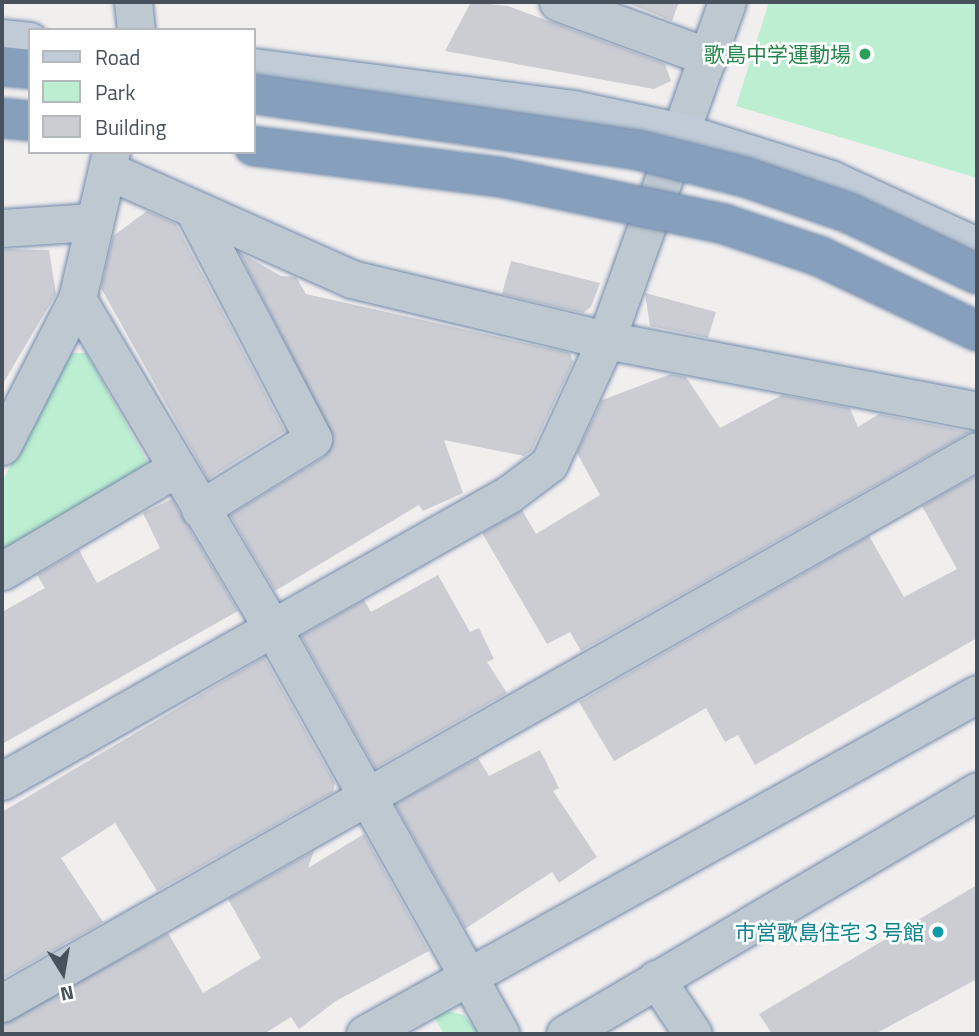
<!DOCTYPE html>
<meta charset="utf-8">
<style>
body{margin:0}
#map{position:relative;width:979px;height:1036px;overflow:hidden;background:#f1eeee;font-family:"Titillium Web","Noto Sans JP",sans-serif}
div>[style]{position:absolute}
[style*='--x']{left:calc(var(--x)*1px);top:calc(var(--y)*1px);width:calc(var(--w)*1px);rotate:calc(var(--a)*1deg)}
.green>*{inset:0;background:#bceed1}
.building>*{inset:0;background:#cbcdd3}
.roads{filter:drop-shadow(0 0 2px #718aa9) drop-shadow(0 0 2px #718aa9)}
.street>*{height:37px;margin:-18.5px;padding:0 18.5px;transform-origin:18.5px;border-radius:18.5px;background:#bec8d0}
.secondary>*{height:38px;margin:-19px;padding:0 19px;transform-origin:19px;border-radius:19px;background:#c0cbd7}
.highway>*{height:38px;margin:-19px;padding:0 19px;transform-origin:19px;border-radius:19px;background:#869fbd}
.bridges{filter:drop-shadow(0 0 2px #718aa9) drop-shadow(0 0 2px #718aa9)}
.highway-bridge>*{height:38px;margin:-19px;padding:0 19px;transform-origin:19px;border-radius:19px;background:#869fbd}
.dots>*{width:19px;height:19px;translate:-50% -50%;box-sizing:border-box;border:4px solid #fff;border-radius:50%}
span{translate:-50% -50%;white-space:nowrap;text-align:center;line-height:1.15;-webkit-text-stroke:5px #fff;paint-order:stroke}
.leisure-label{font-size:21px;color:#27864d}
.right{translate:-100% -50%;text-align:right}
.culture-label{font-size:21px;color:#0d838f}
.frame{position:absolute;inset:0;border:4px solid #46515b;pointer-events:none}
.legend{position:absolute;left:28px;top:28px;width:228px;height:126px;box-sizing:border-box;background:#fff;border:2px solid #b5b9bd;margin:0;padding:9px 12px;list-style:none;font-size:21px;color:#46515b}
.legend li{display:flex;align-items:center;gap:14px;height:35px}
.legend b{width:35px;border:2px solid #b5b9bd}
.north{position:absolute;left:28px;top:938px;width:70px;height:70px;-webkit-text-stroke:5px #fff;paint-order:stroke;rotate:169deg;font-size:19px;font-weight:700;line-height:28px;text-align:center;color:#46515b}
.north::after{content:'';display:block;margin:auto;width:24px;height:32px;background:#46515b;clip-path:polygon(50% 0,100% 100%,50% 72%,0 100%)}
</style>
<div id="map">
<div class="green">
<i style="clip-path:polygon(769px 2px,977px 2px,977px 178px,736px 106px)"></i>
<i style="clip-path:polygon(68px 353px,86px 353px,147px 461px,141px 478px,2px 554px,2px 482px)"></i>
<i style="clip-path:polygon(447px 1011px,464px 1015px,480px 1034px,444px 1034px,431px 1012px)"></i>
</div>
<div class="building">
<i style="clip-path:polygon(471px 2px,508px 6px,665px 64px,671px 81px,654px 89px,445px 51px)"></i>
<i style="clip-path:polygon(625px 2px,679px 2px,672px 21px)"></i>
<i style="clip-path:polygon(147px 211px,176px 224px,285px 431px,208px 479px,101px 288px,113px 236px)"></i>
<i style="clip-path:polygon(2px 249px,49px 250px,56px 294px,2px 385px)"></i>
<i style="clip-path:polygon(239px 252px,281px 276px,296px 277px,306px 294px,570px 353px,573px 362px,532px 450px,524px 456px,444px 440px,463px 493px,423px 511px,419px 505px,275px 591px,230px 515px,324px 457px,334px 439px)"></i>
<i style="clip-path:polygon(511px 261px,600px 283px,591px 307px,583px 313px,502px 294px)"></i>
<i style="clip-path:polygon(645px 293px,716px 312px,708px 338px,650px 326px)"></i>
<i style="clip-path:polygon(671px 374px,686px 377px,720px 428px,782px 395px,850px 408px,858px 427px,879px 414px,970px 432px,581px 651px,570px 632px,547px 644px,482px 533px,522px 510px,536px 534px,600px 495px,577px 453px,602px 400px)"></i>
<i style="clip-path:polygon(977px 475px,977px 638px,755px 765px,738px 735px,725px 742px,706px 708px,614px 761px,579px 702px,869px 536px,904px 597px,957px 569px,922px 506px)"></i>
<i style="clip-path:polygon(172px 499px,238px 611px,2px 744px,2px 612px,45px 588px,37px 575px,79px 550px,97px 583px,160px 548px,143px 513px)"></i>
<i style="clip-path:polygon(438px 575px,470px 632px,479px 628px,494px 659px,487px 662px,507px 693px,375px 768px,301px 636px,364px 600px,371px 612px)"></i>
<i style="clip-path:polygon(264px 657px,335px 783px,333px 792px,157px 891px,115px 823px,61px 858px,103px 922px,2px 979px,2px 812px)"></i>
<i style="clip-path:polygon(540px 750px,559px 788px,553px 791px,597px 857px,559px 883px,552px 872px,465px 929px,395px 804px,478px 758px,489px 776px)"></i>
<i style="clip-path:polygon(364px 834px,429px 951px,336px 1001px,299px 1029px,291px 1017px,264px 1034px,2px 1034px,2px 1024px,168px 933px,203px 993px,261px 958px,228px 899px,314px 851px,308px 868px)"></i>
<i style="clip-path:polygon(977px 885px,977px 979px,875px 1034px,772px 1034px,759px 1014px)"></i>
</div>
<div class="roads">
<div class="street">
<i style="--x:133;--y:2;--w:28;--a:84"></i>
<i style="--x:558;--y:2;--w:160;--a:20.1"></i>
<i style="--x:107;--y:170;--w:268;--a:24"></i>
<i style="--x:352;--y:279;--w:261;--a:13.5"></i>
<i style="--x:606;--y:340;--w:378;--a:10.8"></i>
<i style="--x:193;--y:209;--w:259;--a:62.4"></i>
<i style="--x:313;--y:439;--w:133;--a:148.2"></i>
<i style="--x:2;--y:228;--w:90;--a:-3.8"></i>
<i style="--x:77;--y:299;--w:382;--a:59.3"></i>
<i style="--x:272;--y:627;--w:467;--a:60.7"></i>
<i style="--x:2;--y:446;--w:165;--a:-63"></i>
<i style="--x:77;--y:299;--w:151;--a:-77"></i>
<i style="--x:2;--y:571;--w:202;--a:-30.6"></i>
<i style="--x:2;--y:781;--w:583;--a:-29.51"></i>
<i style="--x:509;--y:494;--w:50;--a:-36.9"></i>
<i style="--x:549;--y:464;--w:136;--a:-65.3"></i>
<i style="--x:606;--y:340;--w:359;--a:-70.3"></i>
<i style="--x:656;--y:979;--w:66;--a:56.1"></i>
<i style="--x:2;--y:1003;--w:1120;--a:-29.52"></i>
<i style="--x:365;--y:1034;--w:700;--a:-29.05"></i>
<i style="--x:565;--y:1034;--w:478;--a:-30.5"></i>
</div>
<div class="secondary">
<i style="--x:2;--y:39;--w:28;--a:6"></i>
<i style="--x:254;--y:68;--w:323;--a:7.5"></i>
<i style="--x:574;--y:110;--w:110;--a:12"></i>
<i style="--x:682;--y:133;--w:156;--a:17.5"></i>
<i style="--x:831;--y:180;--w:161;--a:24.7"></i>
</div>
<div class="highway">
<i style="--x:2;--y:66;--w:28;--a:6"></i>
<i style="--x:2;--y:118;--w:28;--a:6"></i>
</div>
</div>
<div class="bridges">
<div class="highway-bridge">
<i style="--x:254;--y:94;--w:388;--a:8.3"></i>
<i style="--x:638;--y:150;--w:110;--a:14.2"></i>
<i style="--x:745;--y:177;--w:110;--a:19.1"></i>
<i style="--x:849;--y:213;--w:142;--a:25.5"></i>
<i style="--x:254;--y:146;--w:248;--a:7.2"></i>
<i style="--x:500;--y:177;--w:229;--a:11.8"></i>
<i style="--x:724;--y:224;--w:100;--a:18.6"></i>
<i style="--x:819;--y:256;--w:175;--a:25.4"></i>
</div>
</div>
<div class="dots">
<i style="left:865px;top:54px;background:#2e9e5b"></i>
<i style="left:938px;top:932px;background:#0f9aa8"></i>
</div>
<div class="leisure-label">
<span class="right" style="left:851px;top:54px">歌島中学運動場</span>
</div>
<div class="culture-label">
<span class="right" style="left:924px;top:932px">市営歌島住宅３号館</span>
</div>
<div class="frame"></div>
<ul class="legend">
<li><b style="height:9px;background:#c0cbd7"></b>Road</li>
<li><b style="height:19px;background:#bceed1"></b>Park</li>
<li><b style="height:19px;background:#cbcdd3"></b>Building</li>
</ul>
<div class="north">N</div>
</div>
